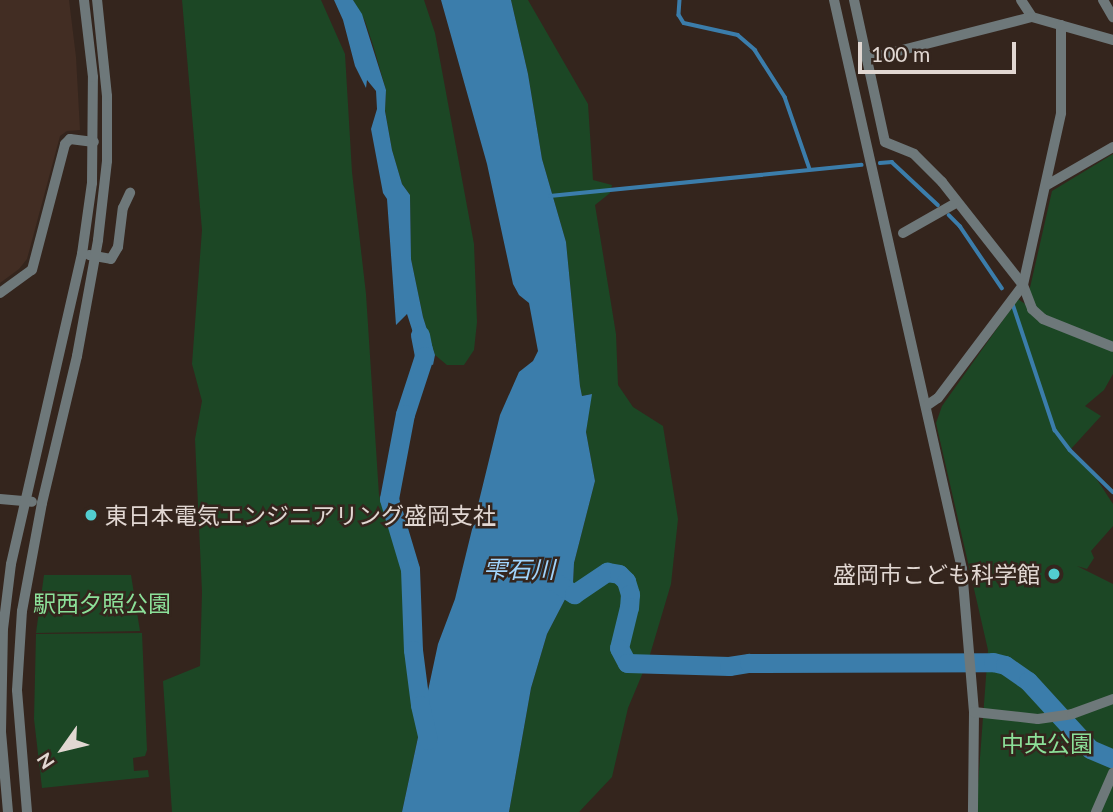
<!DOCTYPE html>
<meta charset="utf-8">
<style>
body{margin:0}
#map{position:relative;width:1113px;height:812px;overflow:hidden;background:#34251d;font-family:Lato,"Noto Sans JP",sans-serif}
div>[style]{position:absolute}
[style*='--x']{left:calc(var(--x)*1px);top:calc(var(--y)*1px);width:calc(var(--w)*1px);rotate:calc(var(--a)*1deg)}
.built>*{inset:0;background:#422d23}
.green>*{inset:0;background:#1c4725}
.water>*{inset:0;background:#3b7dab}
.stream>*{height:3.5px;margin:-1.75px;padding:0 1.75px;transform-origin:1.75px;border-radius:1.75px;background:#3b7dab}
.river>*{height:19px;margin:-9.5px;padding:0 9.5px;transform-origin:9.5px;border-radius:9.5px;background:#3b7dab}
.minor>*{height:10px;margin:-5px;padding:0 5px;transform-origin:5px;border-radius:5px;background:#6e787a}
.dots>*{width:19px;height:19px;translate:-50% -50%;box-sizing:border-box;border:4px solid #34251d;border-radius:50%}
span{translate:-50% -50%;white-space:nowrap;text-align:center;line-height:1.15;-webkit-text-stroke:5px #34251d;paint-order:stroke}
.poi-label{font-size:23px;color:#e1d7d2}
.left{translate:0 -50%;text-align:left}
.right{translate:-100% -50%;text-align:right}
.park-label{font-size:23px;color:#8ce099}
.water-label{font-size:24px;color:#a1d4fc;font-style:italic}
.north{position:absolute;left:28px;top:714px;width:70px;height:70px;-webkit-text-stroke:5px #34251d;paint-order:stroke;rotate:236deg;font-size:19px;font-weight:700;line-height:28px;text-align:center;color:#e1d7d2}
.north::after{content:'';display:block;margin:auto;width:24px;height:32px;background:#e1d7d2;clip-path:polygon(50% 0,100% 100%,50% 72%,0 100%)}
.scale{position:absolute;left:858px;top:42px;width:158px;height:32px;box-sizing:border-box;border:4px solid #e1d7d2;border-top:0;padding-left:9px;font-size:21px;line-height:24px;white-space:nowrap;color:#e1d7d2;-webkit-text-stroke:5px #34251d;paint-order:stroke}
</style>
<div id="map">
<div class="built">
<i style="clip-path:polygon(0 0,69px 0,76px 57px,80px 130px,67px 131px,60px 136px,27px 259px,19px 269px,0 283px)"></i>
</div>
<div class="green">
<i style="clip-path:polygon(182px 0,321px 0,345px 54px,352px 172px,366px 294px,379px 495px,404px 578px,406px 621px,421px 723px,402px 812px,172px 812px,163px 681px,200px 666px,202px 592px,195px 439px,202px 401px,192px 364px,202px 230px)"></i>
<i style="clip-path:polygon(353px 0,424px 0,435px 33px,474px 244px,477px 322px,474px 350px,464px 365px,447px 365px,435px 355px,423px 317px,411px 259px,410px 195px,402px 184px,392px 150px,385px 110px,386px 90px,373px 45px,365px 21px)"></i>
<i style="clip-path:polygon(511px 0,528px 0,588px 104px,593px 180px,612px 185px,610px 193px,595px 205px,616px 334px,618px 385px,633px 407px,663px 426px,678px 519px,671px 584px,649px 658px,628px 708px,612px 777px,579px 812px,509px 812px,531px 688px,547px 634px,573px 584px,574px 563px,595px 481px,586px 432px,591px 394px,582px 396px,580px 386px,566px 242px,542px 159px,528px 74px)"></i>
<i style="clip-path:polygon(1113px 154px,1113px 374px,1104px 390px,1085px 406px,1101px 416px,1070px 450px,1090px 469px,1113px 504px,1113px 526px,1091px 551px,1094px 558px,1087px 569px,1077px 566px,1113px 584px,1113px 812px,976px 812px,988px 650px,936px 423px,942px 406px,1018px 299px,1031px 308px,1029px 292px,1052px 191px)"></i>
<i style="clip-path:polygon(44px 575px,131px 575px,140px 631px,36px 633px)"></i>
<i style="clip-path:polygon(142px 633px,147px 750px,145px 756px,133px 758px,134px 771px,148px 770px,149px 777px,42px 788px,34px 719px,36px 634px)"></i>
</div>
<div class="water">
<i style="clip-path:polygon(334px 0,353px 0,362px 14px,386px 90px,385px 111px,392px 150px,402px 184px,410px 195px,411px 259px,423px 317px,435px 355px,433px 365px,417px 358px,416px 342px,407px 314px,396px 325px,387px 199px,383px 193px,371px 129px,377px 109px,376px 91px,367px 80px,366px 88px,355px 66px,343px 20px)"></i>
<i style="clip-path:polygon(441px 0,511px 0,528px 74px,542px 159px,566px 242px,580px 386px,582px 396px,592px 394px,586px 432px,595px 481px,574px 563px,573px 584px,547px 634px,531px 688px,509px 812px,402px 812px,438px 644px,455px 599px,500px 415px,519px 372px,533px 361px,538px 351px,529px 303px,519px 295px,513px 284px,487px 164px)"></i>
</div>
<div class="stream">
<i style="--x:680;--y:0;--w:15;--a:94"></i>
<i style="--x:679;--y:15;--w:9;--a:58"></i>
<i style="--x:684;--y:23;--w:55;--a:12.5"></i>
<i style="--x:738;--y:35;--w:23;--a:41"></i>
<i style="--x:755;--y:50;--w:56;--a:57.4"></i>
<i style="--x:785;--y:97;--w:76;--a:70.9"></i>
<i style="--x:880;--y:163;--w:12;--a:-5"></i>
<i style="--x:892;--y:162;--w:63;--a:43.1"></i>
<i style="--x:550;--y:196;--w:313;--a:-5.7"></i>
<i style="--x:949;--y:215;--w:16;--a:45"></i>
<i style="--x:960;--y:226;--w:75;--a:55.9"></i>
<i style="--x:1013;--y:304;--w:133;--a:71.6"></i>
<i style="--x:1055;--y:430;--w:25;--a:53"></i>
<i style="--x:1070;--y:450;--w:60;--a:44.3"></i>
</div>
<div class="river">
<i style="--x:420;--y:335;--w:21;--a:79"></i>
<i style="--x:424;--y:356;--w:61;--a:108.1"></i>
<i style="--x:405;--y:414;--w:86;--a:100.7"></i>
<i style="--x:389;--y:499;--w:73;--a:73.3"></i>
<i style="--x:410;--y:569;--w:81;--a:87.9"></i>
<i style="--x:413;--y:650;--w:55;--a:82.7"></i>
<i style="--x:420;--y:705;--w:36;--a:77"></i>
<i style="--x:549;--y:578;--w:30;--a:33"></i>
<i style="--x:574;--y:594;--w:40;--a:-34"></i>
<i style="--x:607;--y:572;--w:12;--a:9"></i>
<i style="--x:619;--y:574;--w:10;--a:45"></i>
<i style="--x:626;--y:581;--w:14;--a:73"></i>
<i style="--x:630;--y:594;--w:13;--a:94"></i>
<i style="--x:629;--y:607;--w:42;--a:103.7"></i>
<i style="--x:619;--y:648;--w:17;--a:62"></i>
<i style="--x:627;--y:663;--w:102;--a:1.7"></i>
<i style="--x:729;--y:666;--w:20;--a:-9"></i>
<i style="--x:749;--y:663;--w:244;--a:-0.2"></i>
<i style="--x:993;--y:662;--w:12;--a:14"></i>
<i style="--x:1005;--y:665;--w:28;--a:35"></i>
<i style="--x:1028;--y:681;--w:92;--a:47.6"></i>
<i style="--x:1090;--y:749;--w:25;--a:23"></i>
</div>
<div class="minor">
<i style="--x:834;--y:0;--w:583;--a:77.32"></i>
<i style="--x:962;--y:569;--w:144;--a:85.2"></i>
<i style="--x:974;--y:712;--w:100;--a:90.6"></i>
<i style="--x:854;--y:0;--w:145;--a:77.7"></i>
<i style="--x:885;--y:142;--w:31;--a:22"></i>
<i style="--x:914;--y:154;--w:40;--a:45"></i>
<i style="--x:942;--y:182;--w:131;--a:51.8"></i>
<i style="--x:1023;--y:285;--w:26;--a:69"></i>
<i style="--x:1032;--y:309;--w:15;--a:42"></i>
<i style="--x:1043;--y:319;--w:75;--a:21.8"></i>
<i style="--x:1021;--y:0;--w:20;--a:57"></i>
<i style="--x:1032;--y:17;--w:84;--a:15.9"></i>
<i style="--x:1103;--y:0;--w:20;--a:60"></i>
<i style="--x:867;--y:59;--w:170;--a:-14.3"></i>
<i style="--x:1047;--y:185;--w:76;--a:-29.9"></i>
<i style="--x:903;--y:233;--w:61;--a:-29.5"></i>
<i style="--x:89;--y:255;--w:22;--a:10"></i>
<i style="--x:111;--y:259;--w:14;--a:-60"></i>
<i style="--x:118;--y:247;--w:39;--a:-83"></i>
<i style="--x:123;--y:208;--w:17;--a:-65"></i>
<i style="--x:0;--y:293;--w:39;--a:-36"></i>
<i style="--x:32;--y:270;--w:130;--a:-75.3"></i>
<i style="--x:65;--y:144;--w:7;--a:-45"></i>
<i style="--x:70;--y:139;--w:24;--a:7"></i>
<i style="--x:926;--y:406;--w:14;--a:-34"></i>
<i style="--x:938;--y:398;--w:141;--a:-53"></i>
<i style="--x:1023;--y:285;--w:176;--a:-77.5"></i>
<i style="--x:1061;--y:113;--w:88;--a:-90"></i>
<i style="--x:0;--y:499;--w:32;--a:5"></i>
<i style="--x:974;--y:712;--w:64;--a:6.2"></i>
<i style="--x:1038;--y:719;--w:34;--a:-8"></i>
<i style="--x:1072;--y:714;--w:44;--a:-20.1"></i>
<i style="--x:8;--y:812;--w:80;--a:-95"></i>
<i style="--x:1;--y:732;--w:103;--a:-88.9"></i>
<i style="--x:3;--y:629;--w:65;--a:-83"></i>
<i style="--x:11;--y:564;--w:318;--a:-77.1"></i>
<i style="--x:82;--y:254;--w:72;--a:-82"></i>
<i style="--x:92;--y:183;--w:106;--a:-89.5"></i>
<i style="--x:93;--y:77;--w:78;--a:-96.7"></i>
<i style="--x:27;--y:812;--w:122;--a:-94.7"></i>
<i style="--x:17;--y:690;--w:79;--a:-86.4"></i>
<i style="--x:22;--y:611;--w:110;--a:-79.5"></i>
<i style="--x:42;--y:503;--w:151;--a:-76.6"></i>
<i style="--x:77;--y:356;--w:118;--a:-79.7"></i>
<i style="--x:98;--y:240;--w:80;--a:-83.5"></i>
<i style="--x:107;--y:161;--w:65;--a:-90"></i>
<i style="--x:107;--y:96;--w:97;--a:-95.9"></i>
<i style="--x:1096;--y:812;--w:43;--a:-66.4"></i>
</div>
<div class="dots">
<i style="left:91px;top:515px;background:#52cdd0"></i>
<i style="left:1054px;top:574px;background:#52cdd0"></i>
</div>
<div class="poi-label">
<span class="left" style="left:105px;top:515px">東日本電気エンジニアリング盛岡支社</span>
<span class="right" style="left:1040px;top:574px">盛岡市こども科学館</span>
</div>
<div class="park-label">
<span style="left:102px;top:603px">駅西夕照公園</span>
<span style="left:1047px;top:743px">中央公園</span>
</div>
<div class="water-label">
<span style="left:519px;top:569px">雫石川</span>
</div>
<div class="north">N</div>
<div class="scale">100 m</div>
</div>
